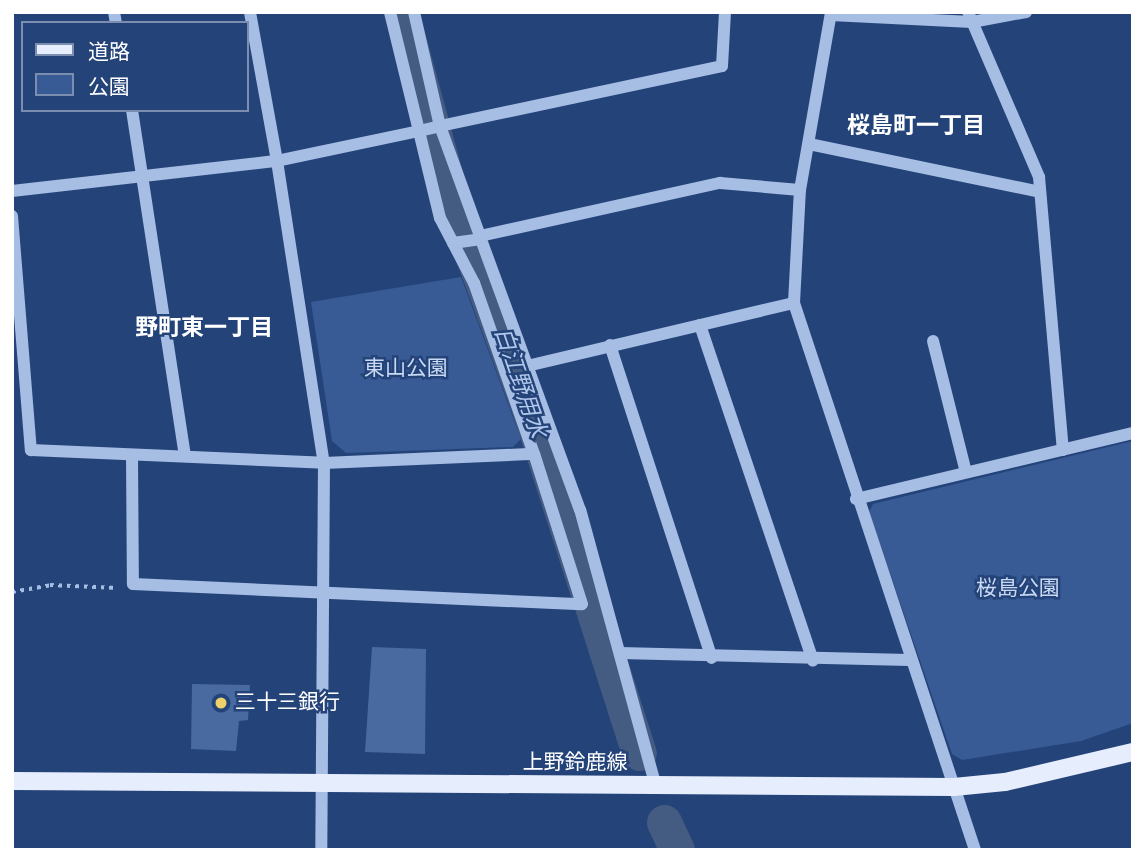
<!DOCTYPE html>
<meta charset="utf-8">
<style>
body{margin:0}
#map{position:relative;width:1145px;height:862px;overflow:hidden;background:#244379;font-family:"Alegreya Sans","Noto Sans JP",sans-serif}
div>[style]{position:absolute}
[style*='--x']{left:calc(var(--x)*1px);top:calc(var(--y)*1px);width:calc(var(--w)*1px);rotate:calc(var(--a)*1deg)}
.green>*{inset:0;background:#385b96}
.river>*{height:35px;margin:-17.5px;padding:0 17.5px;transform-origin:17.5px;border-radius:17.5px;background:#445b82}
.building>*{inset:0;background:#486aa0}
.path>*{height:3.5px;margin-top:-1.75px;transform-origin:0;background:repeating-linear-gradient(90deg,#a6bde4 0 3.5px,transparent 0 8.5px)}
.minor>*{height:12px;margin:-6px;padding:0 6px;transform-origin:6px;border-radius:6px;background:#a6bde4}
.major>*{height:18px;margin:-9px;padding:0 9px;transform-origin:9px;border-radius:9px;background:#e6edfc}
.dots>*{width:19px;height:19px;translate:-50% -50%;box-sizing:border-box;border:4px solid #244379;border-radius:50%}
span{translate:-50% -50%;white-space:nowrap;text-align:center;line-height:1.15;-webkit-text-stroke:5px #244379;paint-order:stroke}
.park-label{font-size:21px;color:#c9d9f3}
.poi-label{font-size:21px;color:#fff}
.left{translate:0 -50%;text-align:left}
.street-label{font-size:21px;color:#fff}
.neighbourhood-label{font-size:23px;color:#fff;font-weight:700}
.water-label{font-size:23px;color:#b1c8ec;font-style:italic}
.frame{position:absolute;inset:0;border:14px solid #fff;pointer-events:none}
.legend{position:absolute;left:21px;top:21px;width:228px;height:91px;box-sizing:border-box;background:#244379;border:2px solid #7c8eaf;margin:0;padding:9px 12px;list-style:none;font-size:21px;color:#fff}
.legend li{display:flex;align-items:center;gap:14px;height:35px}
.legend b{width:35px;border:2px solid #7c8eaf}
</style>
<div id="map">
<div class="green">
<i style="clip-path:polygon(461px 277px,521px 439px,513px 447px,346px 453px,332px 441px,311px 302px)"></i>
<i style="clip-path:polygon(1133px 441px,1133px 723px,1081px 741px,962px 760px,952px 754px,869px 512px,873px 504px)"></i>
</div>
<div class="river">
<i style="--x:401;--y:12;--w:195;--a:74.8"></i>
<i style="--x:452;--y:200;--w:226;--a:69.8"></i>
<i style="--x:530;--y:412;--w:358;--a:72.3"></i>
<i style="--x:664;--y:822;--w:31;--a:65"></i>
</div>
<div class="building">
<i style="clip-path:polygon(372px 647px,426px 649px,425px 754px,365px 752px)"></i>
<i style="clip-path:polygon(192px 684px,250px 685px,248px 720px,239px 721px,236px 751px,191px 749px)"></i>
</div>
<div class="path">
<i style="--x:12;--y:592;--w:39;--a:-10"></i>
<i style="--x:50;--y:585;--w:68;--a:2.5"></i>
</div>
<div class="minor">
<i style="--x:114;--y:12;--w:11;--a:80"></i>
<i style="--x:390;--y:12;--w:122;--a:76.3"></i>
<i style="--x:419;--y:131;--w:145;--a:168.1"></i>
<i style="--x:277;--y:161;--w:306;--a:81.2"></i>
<i style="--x:324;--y:463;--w:210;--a:-2.5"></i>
<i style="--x:534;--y:454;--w:181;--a:-109.3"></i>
<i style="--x:474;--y:283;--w:73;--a:-117.6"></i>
<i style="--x:440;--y:218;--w:89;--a:-103.6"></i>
<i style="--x:419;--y:131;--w:22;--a:-13"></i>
<i style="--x:440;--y:126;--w:117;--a:70"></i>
<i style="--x:414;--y:12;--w:117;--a:77.2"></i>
<i style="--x:440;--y:126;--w:288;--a:-12"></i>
<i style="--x:722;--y:66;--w:54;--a:-86.8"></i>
<i style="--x:968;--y:12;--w:180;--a:66.7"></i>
<i style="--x:1039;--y:177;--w:274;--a:85"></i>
<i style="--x:831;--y:15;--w:141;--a:2.8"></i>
<i style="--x:972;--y:22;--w:55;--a:-10.5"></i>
<i style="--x:132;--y:110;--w:350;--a:81.3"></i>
<i style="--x:809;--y:144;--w:236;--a:11.7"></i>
<i style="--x:12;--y:191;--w:267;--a:-6.5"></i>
<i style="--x:277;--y:161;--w:151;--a:-100.3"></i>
<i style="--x:12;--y:216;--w:235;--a:85.4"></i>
<i style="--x:31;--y:450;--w:293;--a:2.5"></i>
<i style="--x:324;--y:463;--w:387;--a:90.4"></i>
<i style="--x:453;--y:243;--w:28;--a:-8"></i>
<i style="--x:794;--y:303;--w:113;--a:-87"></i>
<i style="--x:800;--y:190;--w:181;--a:-80.1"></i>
<i style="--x:700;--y:325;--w:354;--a:71.4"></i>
<i style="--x:933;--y:341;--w:135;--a:75.9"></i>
<i style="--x:610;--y:345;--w:329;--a:72"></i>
<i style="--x:527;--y:366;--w:274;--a:-13.3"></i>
<i style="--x:794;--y:303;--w:576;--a:71.69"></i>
<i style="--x:132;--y:455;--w:129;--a:89.6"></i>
<i style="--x:133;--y:584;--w:449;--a:2.6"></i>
<i style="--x:582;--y:604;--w:157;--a:-107.7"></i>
<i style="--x:856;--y:499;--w:285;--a:-13.4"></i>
<i style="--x:620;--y:653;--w:289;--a:1.4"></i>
<i style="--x:656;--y:787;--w:287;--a:-105.3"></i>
<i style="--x:580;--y:510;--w:292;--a:-110.1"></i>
<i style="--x:480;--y:236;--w:246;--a:-12.5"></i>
<i style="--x:720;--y:183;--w:80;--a:5"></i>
</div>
<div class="major">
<i style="--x:12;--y:781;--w:942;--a:0.36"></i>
<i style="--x:954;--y:787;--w:51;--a:-5.6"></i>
<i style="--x:1005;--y:782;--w:131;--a:-13.2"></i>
</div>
<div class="dots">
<i style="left:221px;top:703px;background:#eed16a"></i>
</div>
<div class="park-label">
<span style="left:406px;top:369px">東山公園</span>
<span style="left:1018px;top:589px">桜島公園</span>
</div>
<div class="poi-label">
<span class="left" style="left:235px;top:703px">三十三銀行</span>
</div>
<div class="street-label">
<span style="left:575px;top:763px">上野鈴鹿線</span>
</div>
<div class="neighbourhood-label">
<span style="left:916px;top:127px">桜島町一丁目</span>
<span style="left:204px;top:329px">野町東一丁目</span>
</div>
<div class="water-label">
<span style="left:519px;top:383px;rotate:71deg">白江野用水</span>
</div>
<div class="frame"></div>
<ul class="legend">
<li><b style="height:9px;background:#e6edfc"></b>道路</li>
<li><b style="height:19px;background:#385b96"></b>公園</li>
</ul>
</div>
